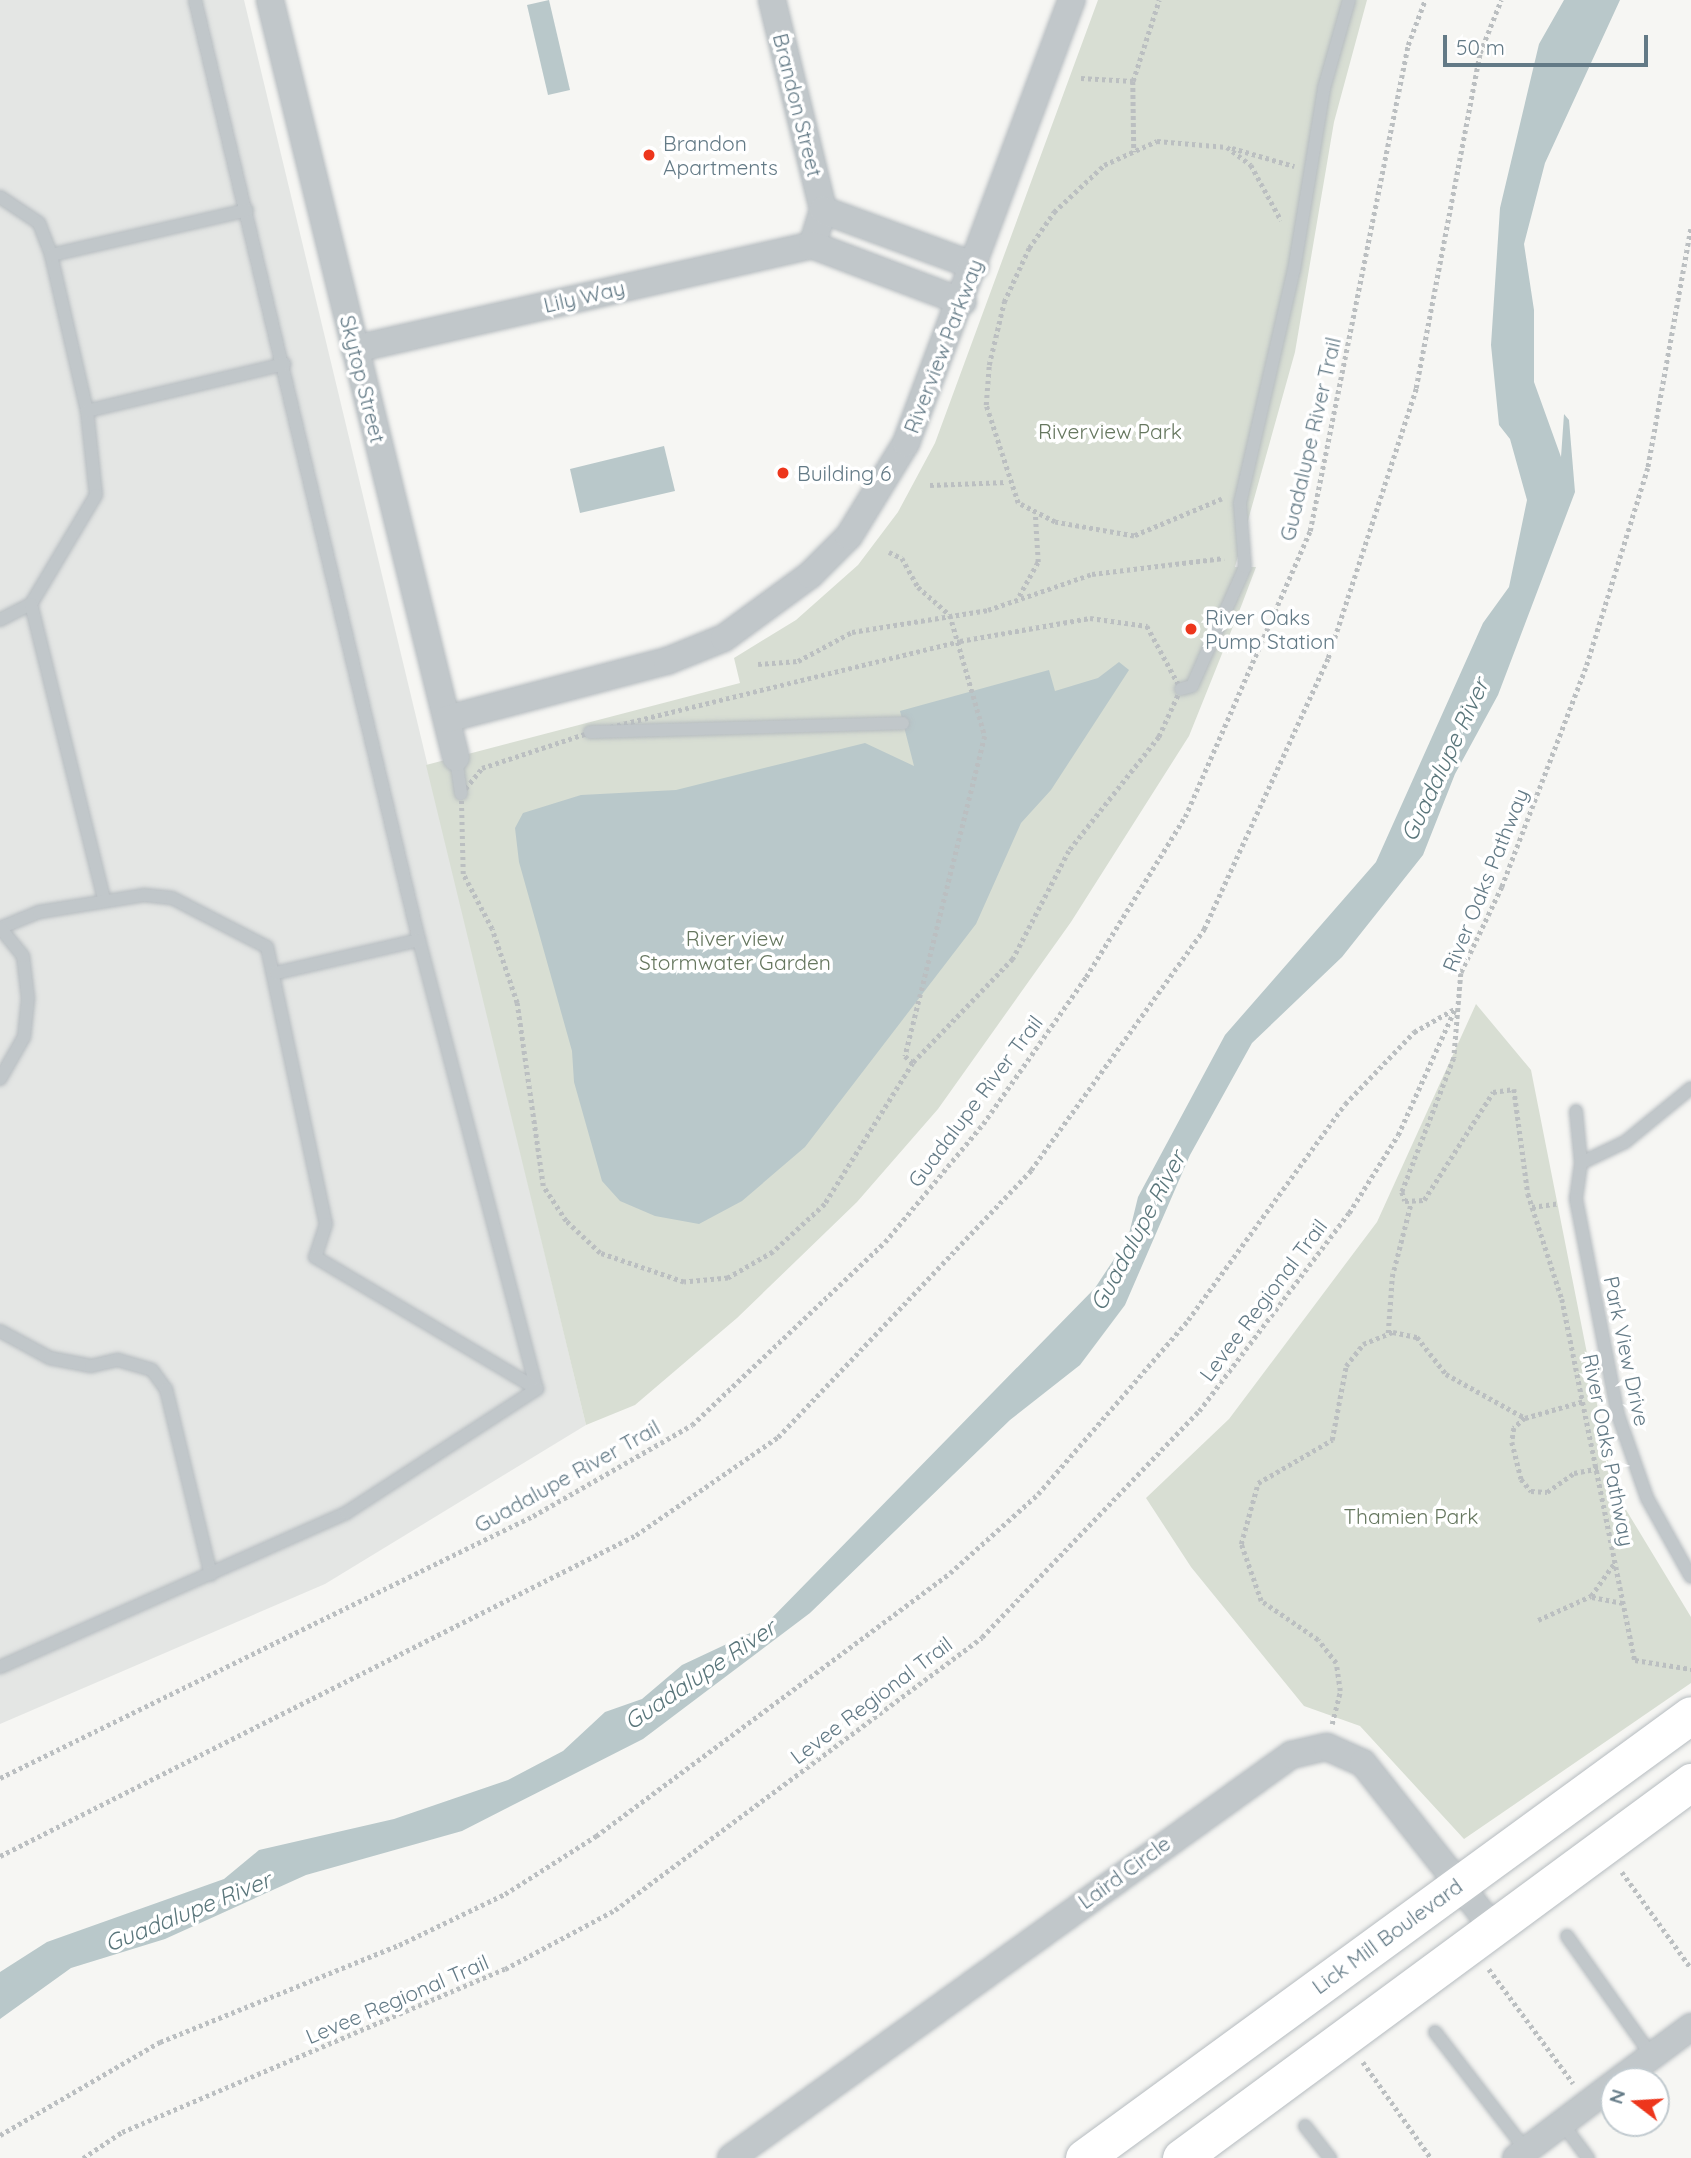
<!DOCTYPE html>
<style>
body{margin:0}
#map{position:relative;width:1691px;height:2158px;overflow:hidden;background:#f6f6f3;font-family:Quicksand,sans-serif}
div>[style]{position:absolute}
[style*='--x']{left:calc(var(--x)*1px);top:calc(var(--y)*1px);width:calc(var(--w)*1px);rotate:calc(var(--a)*1deg)}
.built>*{inset:0;background:#e4e6e4}
.green>*{inset:0;background:#d8ded3}
.water>*{inset:0;background:#b9c8ca}
.path>*{height:4.5px;margin-top:-2.25px;transform-origin:0;background:repeating-linear-gradient(90deg,#bbbfc1 0 3.5px,transparent 0 7px)}
.roads{filter:drop-shadow(0 0 2px #b6bcc0) drop-shadow(0 0 2px #b6bcc0)}
.lane>*{height:12px;margin:-6px;padding:0 6px;transform-origin:6px;border-radius:6px;background:#c1c7ca}
.street>*{height:26px;margin:-13px;padding:0 13px;transform-origin:13px;border-radius:13px;background:#c1c7ca}
.secondary>*{height:37px;margin:-18.5px;padding:0 18.5px;transform-origin:18.5px;border-radius:18.5px;background:#fff}
.dots>*{width:19px;height:19px;translate:-50% -50%;box-sizing:border-box;border:4px solid #fff;border-radius:50%}
span{translate:-50% -50%;white-space:nowrap;text-align:center;line-height:1.15;-webkit-text-stroke:7px #fff;paint-order:stroke}
.street-label{font-size:21px;color:#637a86}
.poi-label{font-size:21px;color:#637a86}
.left{translate:0 -50%;text-align:left}
.park-label{font-size:21px;color:#66775f}
.water-label{font-size:23px;color:#5a767b;font-style:italic}
.north{position:absolute;left:1600px;top:2067px;width:70px;height:70px;box-sizing:border-box;background:#fff;border:2px solid #c1cacf;border-radius:50%;rotate:287deg;font-size:19px;font-weight:700;line-height:28px;text-align:center;color:#637a86}
.north::after{content:'';display:block;margin:auto;width:24px;height:32px;background:#ed361c;clip-path:polygon(50% 0,100% 100%,50% 72%,0 100%)}
.scale{position:absolute;left:1443px;top:35px;width:205px;height:32px;box-sizing:border-box;border:4px solid #637a86;border-top:0;padding-left:9px;font-size:21px;line-height:24px;white-space:nowrap;color:#637a86;-webkit-text-stroke:5px #fff;paint-order:stroke}
</style>
<div id="map">
<div class="built">
<i style="clip-path:polygon(0 0,244px 0,586px 1425px,325px 1584px,0 1724px)"></i>
</div>
<div class="green">
<i style="clip-path:polygon(1098px 0,1367px 0,1334px 122px,1295px 352px,1235px 567px,1256px 567px,1242px 604px,1189px 736px,1071px 922px,938px 1109px,857px 1202px,737px 1318px,635px 1405px,586px 1425px,426px 765px,740px 683px,734px 658px,796px 620px,858px 565px,898px 512px,935px 443px)"></i>
<i style="clip-path:polygon(1476px 1004px,1531px 1070px,1614px 1490px,1691px 1617px,1691px 1683px,1464px 1839px,1360px 1726px,1304px 1706px,1191px 1567px,1146px 1498px,1229px 1419px,1377px 1222px)"></i>
</div>
<div class="water">
<i style="clip-path:polygon(549px 0,570px 90px,548px 95px,527px 5px)"></i>
<i style="clip-path:polygon(1564px 0,1620px 0,1545px 163px,1524px 244px,1534px 310px,1534px 382px,1561px 457px,1564px 414px,1569px 420px,1575px 492px,1498px 695px,1455px 774px,1423px 855px,1342px 957px,1252px 1043px,1190px 1155px,1125px 1305px,1080px 1365px,1010px 1420px,810px 1613px,643px 1739px,462px 1831px,306px 1875px,165px 1939px,71px 1968px,0 2019px,0 1972px,47px 1942px,224px 1879px,259px 1850px,394px 1819px,508px 1780px,563px 1751px,605px 1712px,642px 1699px,682px 1665px,763px 1627px,1095px 1288px,1128px 1238px,1138px 1197px,1225px 1035px,1376px 862px,1483px 623px,1509px 587px,1527px 500px,1510px 439px,1499px 425px,1491px 345px,1500px 208px,1539px 44px)"></i>
<i style="clip-path:polygon(664px 446px,675px 491px,580px 513px,570px 469px)"></i>
<i style="clip-path:polygon(1119px 662px,1129px 670px,1051px 790px,1021px 823px,976px 924px,805px 1147px,742px 1201px,699px 1224px,655px 1216px,620px 1201px,602px 1181px,574px 1082px,572px 1051px,519px 862px,515px 828px,523px 813px,581px 795px,676px 790px,865px 743px,914px 766px,900px 711px,1049px 670px,1055px 691px,1098px 678px)"></i>
</div>
<div class="path">
<i style="--x:1081;--y:78;--w:52;--a:3.3"></i>
<i style="--x:1133;--y:81;--w:71;--a:89.2"></i>
<i style="--x:1133;--y:81;--w:85;--a:-72.2"></i>
<i style="--x:1232;--y:148;--w:65;--a:16.2"></i>
<i style="--x:1691;--y:229;--w:243;--a:100.2"></i>
<i style="--x:1648;--y:468;--w:209;--a:107.2"></i>
<i style="--x:1586;--y:668;--w:235;--a:111"></i>
<i style="--x:1502;--y:887;--w:95;--a:115.5"></i>
<i style="--x:1461;--y:973;--w:85;--a:94.7"></i>
<i style="--x:1454;--y:1058;--w:144;--a:111.2"></i>
<i style="--x:1402;--y:1192;--w:9;--a:72"></i>
<i style="--x:1405;--y:1201;--w:19;--a:-3"></i>
<i style="--x:1424;--y:1200;--w:128;--a:-57.4"></i>
<i style="--x:1493;--y:1092;--w:21;--a:-8"></i>
<i style="--x:1514;--y:1089;--w:106;--a:82.4"></i>
<i style="--x:1528;--y:1194;--w:110;--a:72.1"></i>
<i style="--x:1562;--y:1299;--w:368;--a:78.6"></i>
<i style="--x:1635;--y:1660;--w:57;--a:9.1"></i>
<i style="--x:930;--y:485;--w:77;--a:-2.2"></i>
<i style="--x:1222;--y:499;--w:95;--a:157.2"></i>
<i style="--x:1134;--y:536;--w:80;--a:-170"></i>
<i style="--x:1055;--y:522;--w:42;--a:-152.8"></i>
<i style="--x:1018;--y:503;--w:103;--a:-108.1"></i>
<i style="--x:986;--y:405;--w:40;--a:-85.7"></i>
<i style="--x:989;--y:365;--w:65;--a:-76.6"></i>
<i style="--x:1004;--y:302;--w:60;--a:-65.2"></i>
<i style="--x:1029;--y:248;--w:44;--a:-55.2"></i>
<i style="--x:1054;--y:212;--w:69;--a:-43.2"></i>
<i style="--x:1104;--y:165;--w:58;--a:-24.4"></i>
<i style="--x:1157;--y:141;--w:70;--a:4.9"></i>
<i style="--x:1227;--y:147;--w:30;--a:37"></i>
<i style="--x:1251;--y:165;--w:63;--a:61.4"></i>
<i style="--x:889;--y:552;--w:14;--a:25"></i>
<i style="--x:902;--y:558;--w:33;--a:61"></i>
<i style="--x:918;--y:587;--w:43;--a:41.2"></i>
<i style="--x:950;--y:615;--w:126;--a:73.9"></i>
<i style="--x:985;--y:736;--w:330;--a:104"></i>
<i style="--x:905;--y:1056;--w:11;--a:41"></i>
<i style="--x:1019;--y:596;--w:39;--a:-61"></i>
<i style="--x:1038;--y:562;--w:49;--a:-93.5"></i>
<i style="--x:1090;--y:618;--w:58;--a:8"></i>
<i style="--x:1147;--y:626;--w:72;--a:61.6"></i>
<i style="--x:1181;--y:689;--w:53;--a:114.6"></i>
<i style="--x:1159;--y:737;--w:145;--a:128.3"></i>
<i style="--x:1069;--y:851;--w:122;--a:117.4"></i>
<i style="--x:1013;--y:959;--w:144;--a:133.9"></i>
<i style="--x:913;--y:1063;--w:166;--a:122"></i>
<i style="--x:825;--y:1204;--w:71;--a:137.3"></i>
<i style="--x:773;--y:1252;--w:52;--a:150"></i>
<i style="--x:728;--y:1278;--w:44;--a:174.8"></i>
<i style="--x:684;--y:1282;--w:89;--a:-161"></i>
<i style="--x:600;--y:1253;--w:47;--a:-136.7"></i>
<i style="--x:566;--y:1221;--w:42;--a:-123.3"></i>
<i style="--x:543;--y:1186;--w:185;--a:-98.1"></i>
<i style="--x:517;--y:1003;--w:78;--a:-108.7"></i>
<i style="--x:492;--y:929;--w:62;--a:-117.8"></i>
<i style="--x:463;--y:874;--w:80;--a:-91.4"></i>
<i style="--x:461;--y:794;--w:33;--a:-51"></i>
<i style="--x:482;--y:768;--w:114;--a:-18.4"></i>
<i style="--x:590;--y:732;--w:381;--a:-13.8"></i>
<i style="--x:960;--y:641;--w:132;--a:-10"></i>
<i style="--x:758;--y:664;--w:40;--a:-4.3"></i>
<i style="--x:798;--y:661;--w:61;--a:-28.2"></i>
<i style="--x:852;--y:632;--w:138;--a:-9.2"></i>
<i style="--x:988;--y:610;--w:110;--a:-19.1"></i>
<i style="--x:1092;--y:574;--w:133;--a:-6.9"></i>
<i style="--x:1532;--y:1207;--w:27;--a:-8"></i>
<i style="--x:1388;--y:1333;--w:56;--a:-85.9"></i>
<i style="--x:1392;--y:1277;--w:76;--a:-75.6"></i>
<i style="--x:1525;--y:1418;--w:15;--a:138"></i>
<i style="--x:1514;--y:1428;--w:14;--a:98"></i>
<i style="--x:1512;--y:1442;--w:38;--a:76"></i>
<i style="--x:1521;--y:1479;--w:16;--a:50"></i>
<i style="--x:1531;--y:1491;--w:16;--a:4"></i>
<i style="--x:1547;--y:1492;--w:33;--a:-35"></i>
<i style="--x:1574;--y:1473;--w:25;--a:-11"></i>
<i style="--x:1592;--y:1597;--w:32;--a:11"></i>
<i style="--x:1538;--y:1620;--w:58;--a:-24.4"></i>
<i style="--x:1591;--y:1596;--w:42;--a:-54.8"></i>
<i style="--x:1332;--y:1724;--w:34;--a:-76"></i>
<i style="--x:1340;--y:1691;--w:28;--a:-98"></i>
<i style="--x:1336;--y:1663;--w:29;--a:-128"></i>
<i style="--x:1318;--y:1640;--w:69;--a:-145.6"></i>
<i style="--x:1261;--y:1601;--w:60;--a:-109.3"></i>
<i style="--x:1241;--y:1544;--w:63;--a:-74.4"></i>
<i style="--x:1258;--y:1483;--w:86;--a:-30.2"></i>
<i style="--x:1332;--y:1440;--w:75;--a:-79.3"></i>
<i style="--x:1346;--y:1366;--w:28;--a:-52"></i>
<i style="--x:1363;--y:1344;--w:32;--a:-22"></i>
<i style="--x:1393;--y:1332;--w:25;--a:12"></i>
<i style="--x:1417;--y:1337;--w:47;--a:51.9"></i>
<i style="--x:1446;--y:1374;--w:90;--a:29.1"></i>
<i style="--x:1525;--y:1418;--w:61;--a:-16.1"></i>
<i style="--x:0;--y:1778;--w:594;--a:-26.18"></i>
<i style="--x:533;--y:1516;--w:183;--a:-29.8"></i>
<i style="--x:692;--y:1425;--w:266;--a:-43.5"></i>
<i style="--x:885;--y:1242;--w:153;--a:-50.3"></i>
<i style="--x:983;--y:1124;--w:179;--a:-55"></i>
<i style="--x:1086;--y:977;--w:188;--a:-58.3"></i>
<i style="--x:1185;--y:817;--w:312;--a:-66.4"></i>
<i style="--x:1310;--y:531;--w:496;--a:-78.6"></i>
<i style="--x:1408;--y:45;--w:48;--a:-69.3"></i>
<i style="--x:0;--y:1856;--w:712;--a:-26.78"></i>
<i style="--x:636;--y:1535;--w:173;--a:-34.6"></i>
<i style="--x:778;--y:1437;--w:368;--a:-46.5"></i>
<i style="--x:1031;--y:1170;--w:297;--a:-54.3"></i>
<i style="--x:1204;--y:929;--w:298;--a:-65.4"></i>
<i style="--x:1328;--y:658;--w:284;--a:-71.9"></i>
<i style="--x:1416;--y:388;--w:341;--a:-79.2"></i>
<i style="--x:1480;--y:53;--w:57;--a:-68.4"></i>
<i style="--x:1622;--y:1872;--w:118;--a:54.3"></i>
<i style="--x:1489;--y:1969;--w:142;--a:53.6"></i>
<i style="--x:1363;--y:2062;--w:118;--a:54.7"></i>
<i style="--x:0;--y:2135;--w:185;--a:-30.2"></i>
<i style="--x:160;--y:2042;--w:258;--a:-22.1"></i>
<i style="--x:399;--y:1945;--w:118;--a:-25.7"></i>
<i style="--x:505;--y:1894;--w:108;--a:-32.5"></i>
<i style="--x:596;--y:1836;--w:441;--a:-36.6"></i>
<i style="--x:950;--y:1573;--w:118;--a:-41.9"></i>
<i style="--x:1038;--y:1494;--w:230;--a:-49.2"></i>
<i style="--x:1188;--y:1320;--w:267;--a:-54"></i>
<i style="--x:1345;--y:1104;--w:100;--a:-46.2"></i>
<i style="--x:1414;--y:1032;--w:48;--a:-29.7"></i>
<i style="--x:83;--y:2158;--w:47;--a:-33.7"></i>
<i style="--x:122;--y:2132;--w:416;--a:-23.1"></i>
<i style="--x:505;--y:1969;--w:125;--a:-28.2"></i>
<i style="--x:615;--y:1910;--w:457;--a:-36.6"></i>
<i style="--x:982;--y:1637;--w:313;--a:-46.2"></i>
<i style="--x:1199;--y:1411;--w:248;--a:-52.9"></i>
<i style="--x:1349;--y:1213;--w:92;--a:-57.9"></i>
<i style="--x:1398;--y:1135;--w:138;--a:-65.7"></i>
</div>
<div class="roads">
<div class="lane">
<i style="--x:195;--y:0;--w:966;--a:76.6"></i>
<i style="--x:419;--y:940;--w:464;--a:75.3"></i>
<i style="--x:0;--y:197;--w:47;--a:33.7"></i>
<i style="--x:39;--y:223;--w:34;--a:69"></i>
<i style="--x:51;--y:255;--w:160;--a:77"></i>
<i style="--x:87;--y:411;--w:84;--a:83.9"></i>
<i style="--x:96;--y:495;--w:127;--a:120.8"></i>
<i style="--x:31;--y:604;--w:35;--a:153"></i>
<i style="--x:51;--y:255;--w:201;--a:-12.9"></i>
<i style="--x:87;--y:411;--w:203;--a:-13.4"></i>
<i style="--x:31;--y:604;--w:304;--a:76.1"></i>
<i style="--x:1181;--y:689;--w:11;--a:-15"></i>
<i style="--x:1192;--y:686;--w:130;--a:-66"></i>
<i style="--x:1245;--y:567;--w:64;--a:-94.5"></i>
<i style="--x:1240;--y:503;--w:239;--a:-77"></i>
<i style="--x:1294;--y:270;--w:184;--a:-80.6"></i>
<i style="--x:1324;--y:88;--w:91;--a:-74.1"></i>
<i style="--x:590;--y:732;--w:313;--a:-1.6"></i>
<i style="--x:456;--y:758;--w:36;--a:82"></i>
<i style="--x:0;--y:928;--w:42;--a:-22.3"></i>
<i style="--x:39;--y:912;--w:106;--a:-9.2"></i>
<i style="--x:144;--y:895;--w:28;--a:6"></i>
<i style="--x:172;--y:898;--w:107;--a:27.3"></i>
<i style="--x:267;--y:947;--w:283;--a:78"></i>
<i style="--x:326;--y:1224;--w:35;--a:108"></i>
<i style="--x:315;--y:1257;--w:258;--a:30.7"></i>
<i style="--x:276;--y:973;--w:147;--a:-13"></i>
<i style="--x:0;--y:1079;--w:48;--a:-60.3"></i>
<i style="--x:24;--y:1037;--w:39;--a:-84"></i>
<i style="--x:28;--y:998;--w:42;--a:-96.8"></i>
<i style="--x:23;--y:956;--w:36;--a:-129"></i>
<i style="--x:1576;--y:1111;--w:52;--a:84.5"></i>
<i style="--x:1581;--y:1163;--w:36;--a:98"></i>
<i style="--x:1576;--y:1199;--w:220;--a:79"></i>
<i style="--x:1618;--y:1415;--w:88;--a:70.7"></i>
<i style="--x:1647;--y:1498;--w:90;--a:60.9"></i>
<i style="--x:1581;--y:1163;--w:49;--a:-25.5"></i>
<i style="--x:1625;--y:1142;--w:85;--a:-39.3"></i>
<i style="--x:0;--y:1331;--w:57;--a:28.4"></i>
<i style="--x:50;--y:1358;--w:42;--a:11"></i>
<i style="--x:91;--y:1366;--w:28;--a:-13"></i>
<i style="--x:118;--y:1360;--w:35;--a:16"></i>
<i style="--x:152;--y:1370;--w:24;--a:54"></i>
<i style="--x:166;--y:1389;--w:191;--a:76.4"></i>
<i style="--x:0;--y:1667;--w:379;--a:-24"></i>
<i style="--x:346;--y:1513;--w:228;--a:-33"></i>
<i style="--x:1567;--y:1936;--w:147;--a:54.7"></i>
<i style="--x:1435;--y:2032;--w:149;--a:52.4"></i>
<i style="--x:1562;--y:2123;--w:44;--a:53.4"></i>
<i style="--x:1305;--y:2126;--w:41;--a:52"></i>
</div>
<div class="street">
<i style="--x:270;--y:0;--w:780;--a:76.21"></i>
<i style="--x:772;--y:0;--w:216;--a:76.3"></i>
<i style="--x:823;--y:210;--w:37;--a:107"></i>
<i style="--x:823;--y:210;--w:162;--a:20.2"></i>
<i style="--x:355;--y:349;--w:469;--a:-12.8"></i>
<i style="--x:812;--y:245;--w:161;--a:20.7"></i>
<i style="--x:447;--y:719;--w:228;--a:-14.8"></i>
<i style="--x:667;--y:661;--w:61;--a:-22"></i>
<i style="--x:724;--y:638;--w:107;--a:-36.2"></i>
<i style="--x:810;--y:575;--w:55;--a:-45"></i>
<i style="--x:849;--y:536;--w:109;--a:-58.5"></i>
<i style="--x:906;--y:443;--w:473;--a:-69.5"></i>
<i style="--x:1618;--y:2081;--w:91;--a:-36.5"></i>
<i style="--x:731;--y:2158;--w:690;--a:-35.74"></i>
<i style="--x:1291;--y:1755;--w:37;--a:-13"></i>
<i style="--x:1327;--y:1747;--w:39;--a:24"></i>
<i style="--x:1363;--y:1763;--w:206;--a:51.7"></i>
<i style="--x:1516;--y:2158;--w:123;--a:-37.1"></i>
</div>
<div class="secondary">
<i style="--x:1084;--y:2158;--w:751;--a:-36.12"></i>
<i style="--x:1181;--y:2158;--w:634;--a:-36.4"></i>
</div>
</div>
<div class="dots">
<i style="left:649px;top:155px;background:#ed361c"></i>
<i style="left:783px;top:473px;background:#ed361c"></i>
<i style="left:1191px;top:629px;background:#ed361c"></i>
</div>
<div class="street-label">
<span style="left:798px;top:105px;rotate:76deg">Brandon Street</span>
<span style="left:584px;top:296px;rotate:-13deg">Lily Way</span>
<span style="left:943px;top:346px;rotate:-69deg">Riverview Parkway</span>
<span style="left:363px;top:379px;rotate:76deg">Skytop Street</span>
<span style="left:1310px;top:439px;rotate:-77deg">Guadalupe River Trail</span>
<span style="left:1485px;top:880px;rotate:-68deg">River Oaks Pathway</span>
<span style="left:975px;top:1101px;rotate:-53deg">Guadalupe River Trail</span>
<span style="left:1263px;top:1300px;rotate:-53deg">Levee Regional Trail</span>
<span style="left:1627px;top:1351px;rotate:78deg">Park View Drive</span>
<span style="left:1609px;top:1450px;rotate:79deg">River Oaks Pathway</span>
<span style="left:567px;top:1476px;rotate:-29deg">Guadalupe River Trail</span>
<span style="left:871px;top:1700px;rotate:-37deg">Levee Regional Trail</span>
<span style="left:1124px;top:1872px;rotate:-36deg">Laird Circle</span>
<span style="left:1387px;top:1936px;rotate:-36deg">Lick Mill Boulevard</span>
<span style="left:397px;top:1999px;rotate:-23deg">Levee Regional Trail</span>
</div>
<div class="poi-label">
<span class="left" style="left:663px;top:155px">Brandon<br>Apartments</span>
<span class="left" style="left:797px;top:473px">Building 6</span>
<span class="left" style="left:1205px;top:629px">River Oaks<br>Pump Station</span>
</div>
<div class="park-label">
<span style="left:1110px;top:431px">Riverview Park</span>
<span style="left:735px;top:950px">River view<br>Stormwater Garden</span>
<span style="left:1411px;top:1516px">Thamien Park</span>
</div>
<div class="water-label">
<span style="left:1445px;top:760px;rotate:-65deg">Guadalupe River</span>
<span style="left:1138px;top:1231px;rotate:-62deg">Guadalupe River</span>
<span style="left:700px;top:1675px;rotate:-34deg">Guadalupe River</span>
<span style="left:188px;top:1912px;rotate:-22deg">Guadalupe River</span>
</div>
<div class="north">N</div>
<div class="scale">50 m</div>
</div>
